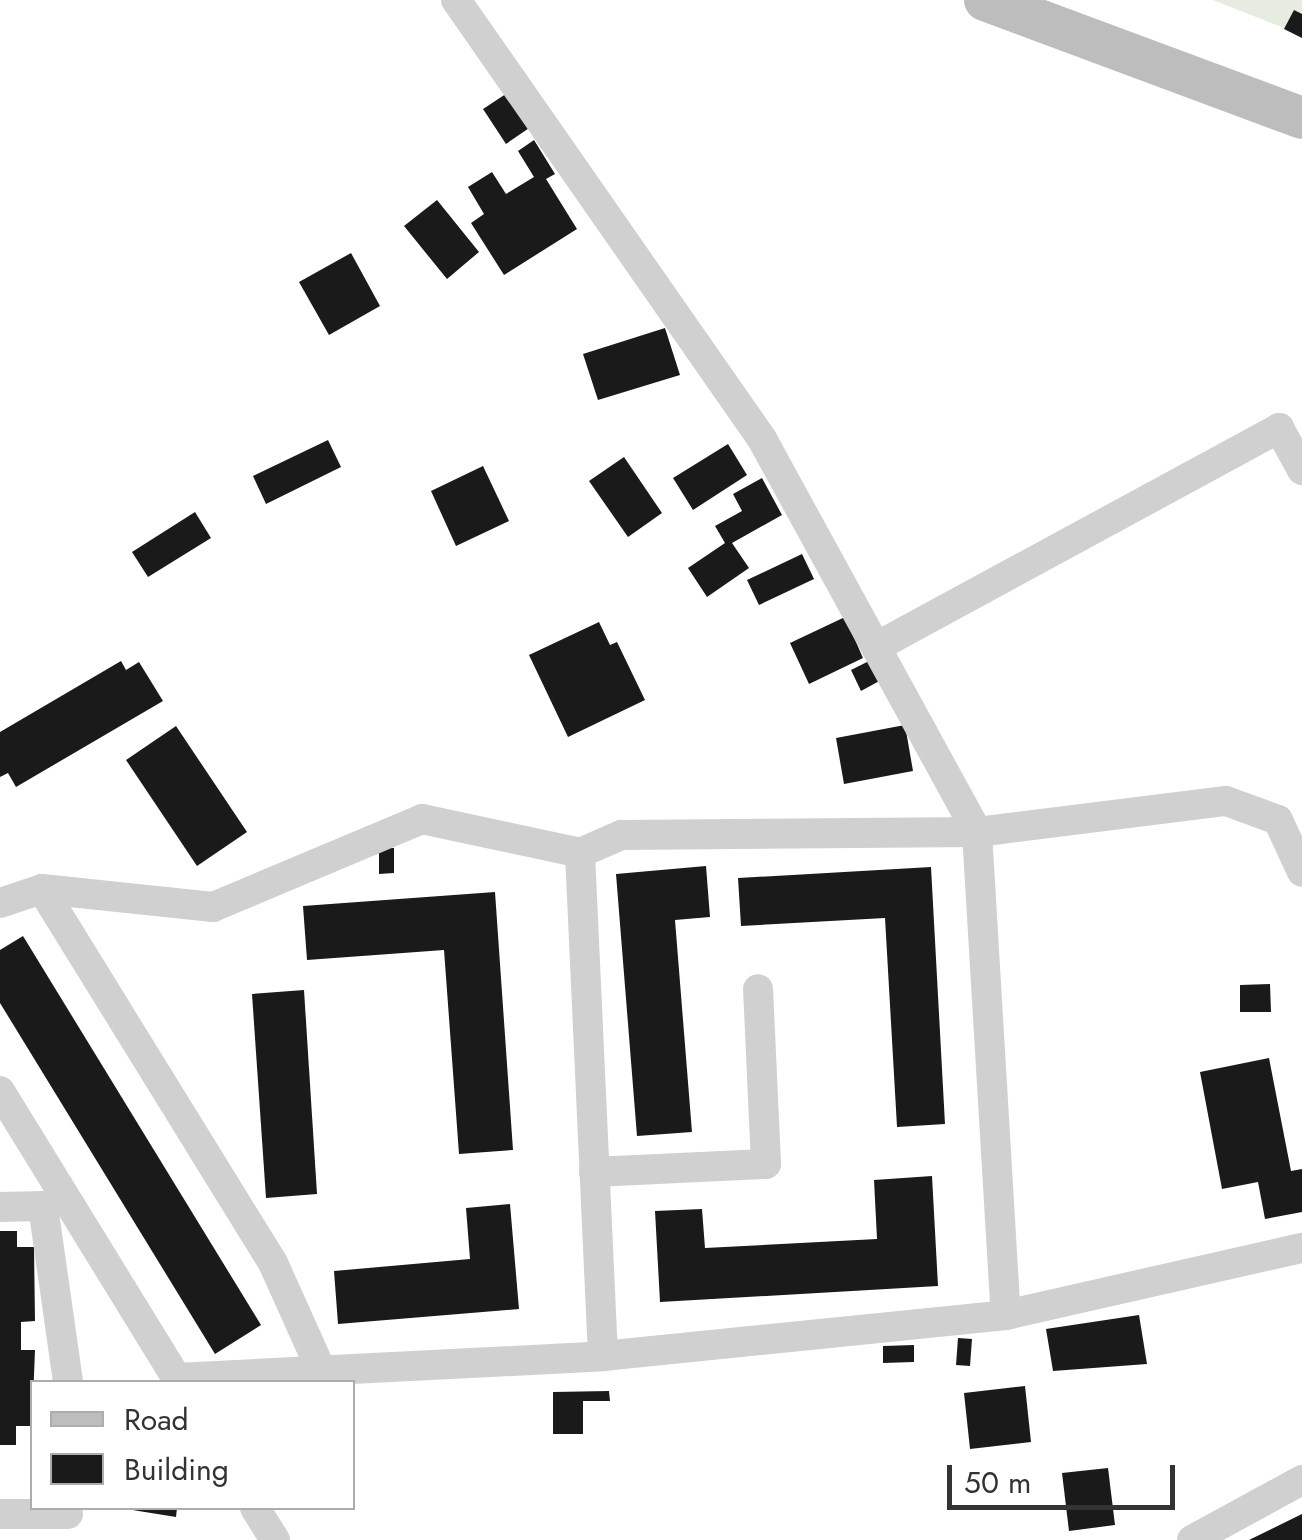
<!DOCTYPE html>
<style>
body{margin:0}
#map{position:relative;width:1302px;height:1540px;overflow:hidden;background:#fff;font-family:Jost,sans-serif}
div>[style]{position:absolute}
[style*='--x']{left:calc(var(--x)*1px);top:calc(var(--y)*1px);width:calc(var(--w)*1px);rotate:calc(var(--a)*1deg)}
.green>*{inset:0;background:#e6ecdf}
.building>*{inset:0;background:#1a1a1a}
.street>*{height:30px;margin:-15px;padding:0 15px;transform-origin:15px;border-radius:15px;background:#d0d0d0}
.secondary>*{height:42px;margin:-21px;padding:0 21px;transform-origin:21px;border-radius:21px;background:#bdbdbd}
span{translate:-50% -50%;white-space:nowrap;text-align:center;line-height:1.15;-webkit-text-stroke:10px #fff;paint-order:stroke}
.legend{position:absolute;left:30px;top:1380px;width:325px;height:130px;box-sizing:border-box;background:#fff;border:2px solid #adadad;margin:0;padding:12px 18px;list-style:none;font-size:30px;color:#333}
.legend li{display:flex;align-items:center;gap:20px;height:50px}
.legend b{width:50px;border:2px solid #adadad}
.scale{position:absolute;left:947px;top:1465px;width:228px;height:45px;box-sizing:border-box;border:5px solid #333;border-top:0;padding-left:12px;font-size:30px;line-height:35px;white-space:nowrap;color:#333;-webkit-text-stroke:8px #fff;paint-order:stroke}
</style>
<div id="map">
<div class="green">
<i style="clip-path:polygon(1213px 0,1302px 0,1302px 35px)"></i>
</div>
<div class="building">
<i style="clip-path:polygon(1294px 10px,1302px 14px,1302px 38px,1284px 29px)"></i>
<i style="clip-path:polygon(512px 90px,535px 124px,506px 144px,483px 109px)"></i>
<i style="clip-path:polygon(534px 140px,555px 174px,546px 179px,577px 229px,504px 275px,471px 223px,484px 214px,468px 187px,492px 172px,506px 194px,534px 177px,518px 151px)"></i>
<i style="clip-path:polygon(437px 200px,479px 252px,447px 279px,404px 226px)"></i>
<i style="clip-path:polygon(351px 253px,380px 306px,329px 335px,299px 282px)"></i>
<i style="clip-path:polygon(665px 328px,680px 375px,598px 400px,583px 354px)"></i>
<i style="clip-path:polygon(328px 440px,341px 467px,266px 504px,253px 476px)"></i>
<i style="clip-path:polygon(728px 444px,747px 475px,693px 510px,673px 478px)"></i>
<i style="clip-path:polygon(624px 457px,662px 513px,628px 537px,589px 481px)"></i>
<i style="clip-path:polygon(483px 466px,509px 521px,456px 546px,431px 491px)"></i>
<i style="clip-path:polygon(762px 478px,782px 515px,732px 543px,749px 568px,707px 597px,688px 568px,725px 543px,715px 526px,742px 511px,733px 494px)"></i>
<i style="clip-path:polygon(195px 512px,211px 538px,148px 577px,132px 552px)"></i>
<i style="clip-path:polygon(802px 554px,814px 579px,759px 605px,747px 580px)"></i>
<i style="clip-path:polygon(845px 617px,863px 658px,809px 684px,790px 643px)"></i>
<i style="clip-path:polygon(599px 622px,610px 645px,617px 642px,645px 700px,568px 737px,529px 655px)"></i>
<i style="clip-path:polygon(873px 659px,883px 679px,861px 691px,851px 670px)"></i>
<i style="clip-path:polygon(121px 661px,126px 670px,139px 662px,163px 701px,16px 787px,8px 773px,0 777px,0 732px)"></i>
<i style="clip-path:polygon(905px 725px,913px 771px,844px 784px,836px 738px)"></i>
<i style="clip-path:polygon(176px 726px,247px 832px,197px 866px,126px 760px)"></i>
<i style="clip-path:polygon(379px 848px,394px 848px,394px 873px,379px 874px)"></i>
<i style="clip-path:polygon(706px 866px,710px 917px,675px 920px,692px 1132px,637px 1136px,616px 874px)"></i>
<i style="clip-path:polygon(931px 867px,945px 1124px,897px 1127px,885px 918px,741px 926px,738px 878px)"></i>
<i style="clip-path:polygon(495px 892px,513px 1150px,459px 1154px,444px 950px,307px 960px,303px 906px)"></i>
<i style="clip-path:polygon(23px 936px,261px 1325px,215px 1354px,0 1003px,0 950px)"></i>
<i style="clip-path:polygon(1270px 984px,1271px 1012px,1240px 1012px,1240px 985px)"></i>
<i style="clip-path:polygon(304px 990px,317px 1194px,266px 1198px,252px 994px)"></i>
<i style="clip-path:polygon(1269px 1058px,1291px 1171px,1302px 1169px,1302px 1212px,1265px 1219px,1258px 1182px,1222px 1189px,1200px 1072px)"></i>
<i style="clip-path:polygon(932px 1176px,938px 1286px,660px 1302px,655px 1211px,702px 1209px,705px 1248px,877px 1239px,874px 1180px)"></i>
<i style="clip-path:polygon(510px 1204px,519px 1309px,338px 1324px,334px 1271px,470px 1259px,466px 1208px)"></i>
<i style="clip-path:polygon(0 1231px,17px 1231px,17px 1247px,34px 1247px,35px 1321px,21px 1322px,21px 1350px,35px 1350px,32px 1426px,16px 1426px,16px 1445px,0 1445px)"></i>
<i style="clip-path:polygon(1139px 1315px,1147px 1364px,1053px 1371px,1046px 1329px)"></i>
<i style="clip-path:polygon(958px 1338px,972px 1339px,970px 1366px,956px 1365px)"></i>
<i style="clip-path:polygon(914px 1345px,914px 1362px,883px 1363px,883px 1346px)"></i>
<i style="clip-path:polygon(1025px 1386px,1031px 1442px,970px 1449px,964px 1393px)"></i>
<i style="clip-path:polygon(609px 1391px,610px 1401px,583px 1401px,583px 1434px,553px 1434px,553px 1392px)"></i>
<i style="clip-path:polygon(1108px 1468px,1115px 1525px,1069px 1531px,1062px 1473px)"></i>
<i style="clip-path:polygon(120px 1508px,177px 1508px,176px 1517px)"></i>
<i style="clip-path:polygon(1302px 1514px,1302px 1540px,1249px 1540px)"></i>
</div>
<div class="street">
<i style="--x:456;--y:0;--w:535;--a:55.12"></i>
<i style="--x:762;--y:439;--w:448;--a:61.3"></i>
<i style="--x:977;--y:832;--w:484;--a:86.6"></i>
<i style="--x:876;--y:647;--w:459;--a:-28.5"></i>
<i style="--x:1279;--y:428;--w:48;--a:61.3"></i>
<i style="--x:42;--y:889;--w:440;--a:58.3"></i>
<i style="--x:273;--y:1263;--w:117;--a:65.8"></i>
<i style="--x:0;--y:903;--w:44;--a:-18.4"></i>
<i style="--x:42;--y:889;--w:172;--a:6"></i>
<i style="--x:213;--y:907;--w:227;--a:-22.8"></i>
<i style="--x:422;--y:819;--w:162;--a:12.1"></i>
<i style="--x:0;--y:1091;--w:342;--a:58.4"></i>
<i style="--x:594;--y:1172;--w:172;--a:-2.7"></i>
<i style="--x:766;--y:1164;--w:175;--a:-92.6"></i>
<i style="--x:0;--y:1207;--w:43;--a:-1.3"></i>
<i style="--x:43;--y:1206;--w:178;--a:81.9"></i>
<i style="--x:603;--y:1356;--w:504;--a:-92.62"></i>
<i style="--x:580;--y:853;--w:45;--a:-23.7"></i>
<i style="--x:621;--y:835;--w:356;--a:-0.5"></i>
<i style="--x:977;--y:832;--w:251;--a:-7.1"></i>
<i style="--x:1226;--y:801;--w:55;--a:20.1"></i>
<i style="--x:1278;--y:820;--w:57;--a:65.2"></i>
<i style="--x:176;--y:1378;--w:428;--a:-2.9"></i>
<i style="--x:603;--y:1356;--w:405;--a:-5.8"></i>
<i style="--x:1006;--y:1315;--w:303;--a:-12.8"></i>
<i style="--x:255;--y:1508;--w:38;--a:58"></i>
<i style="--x:0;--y:1514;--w:68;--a:0"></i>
<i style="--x:1192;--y:1540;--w:125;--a:-28.6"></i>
</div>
<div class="secondary">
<i style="--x:985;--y:0;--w:338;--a:20.4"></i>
</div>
<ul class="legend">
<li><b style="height:12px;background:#bdbdbd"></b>Road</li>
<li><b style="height:28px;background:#1a1a1a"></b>Building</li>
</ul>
<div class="scale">50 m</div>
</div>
